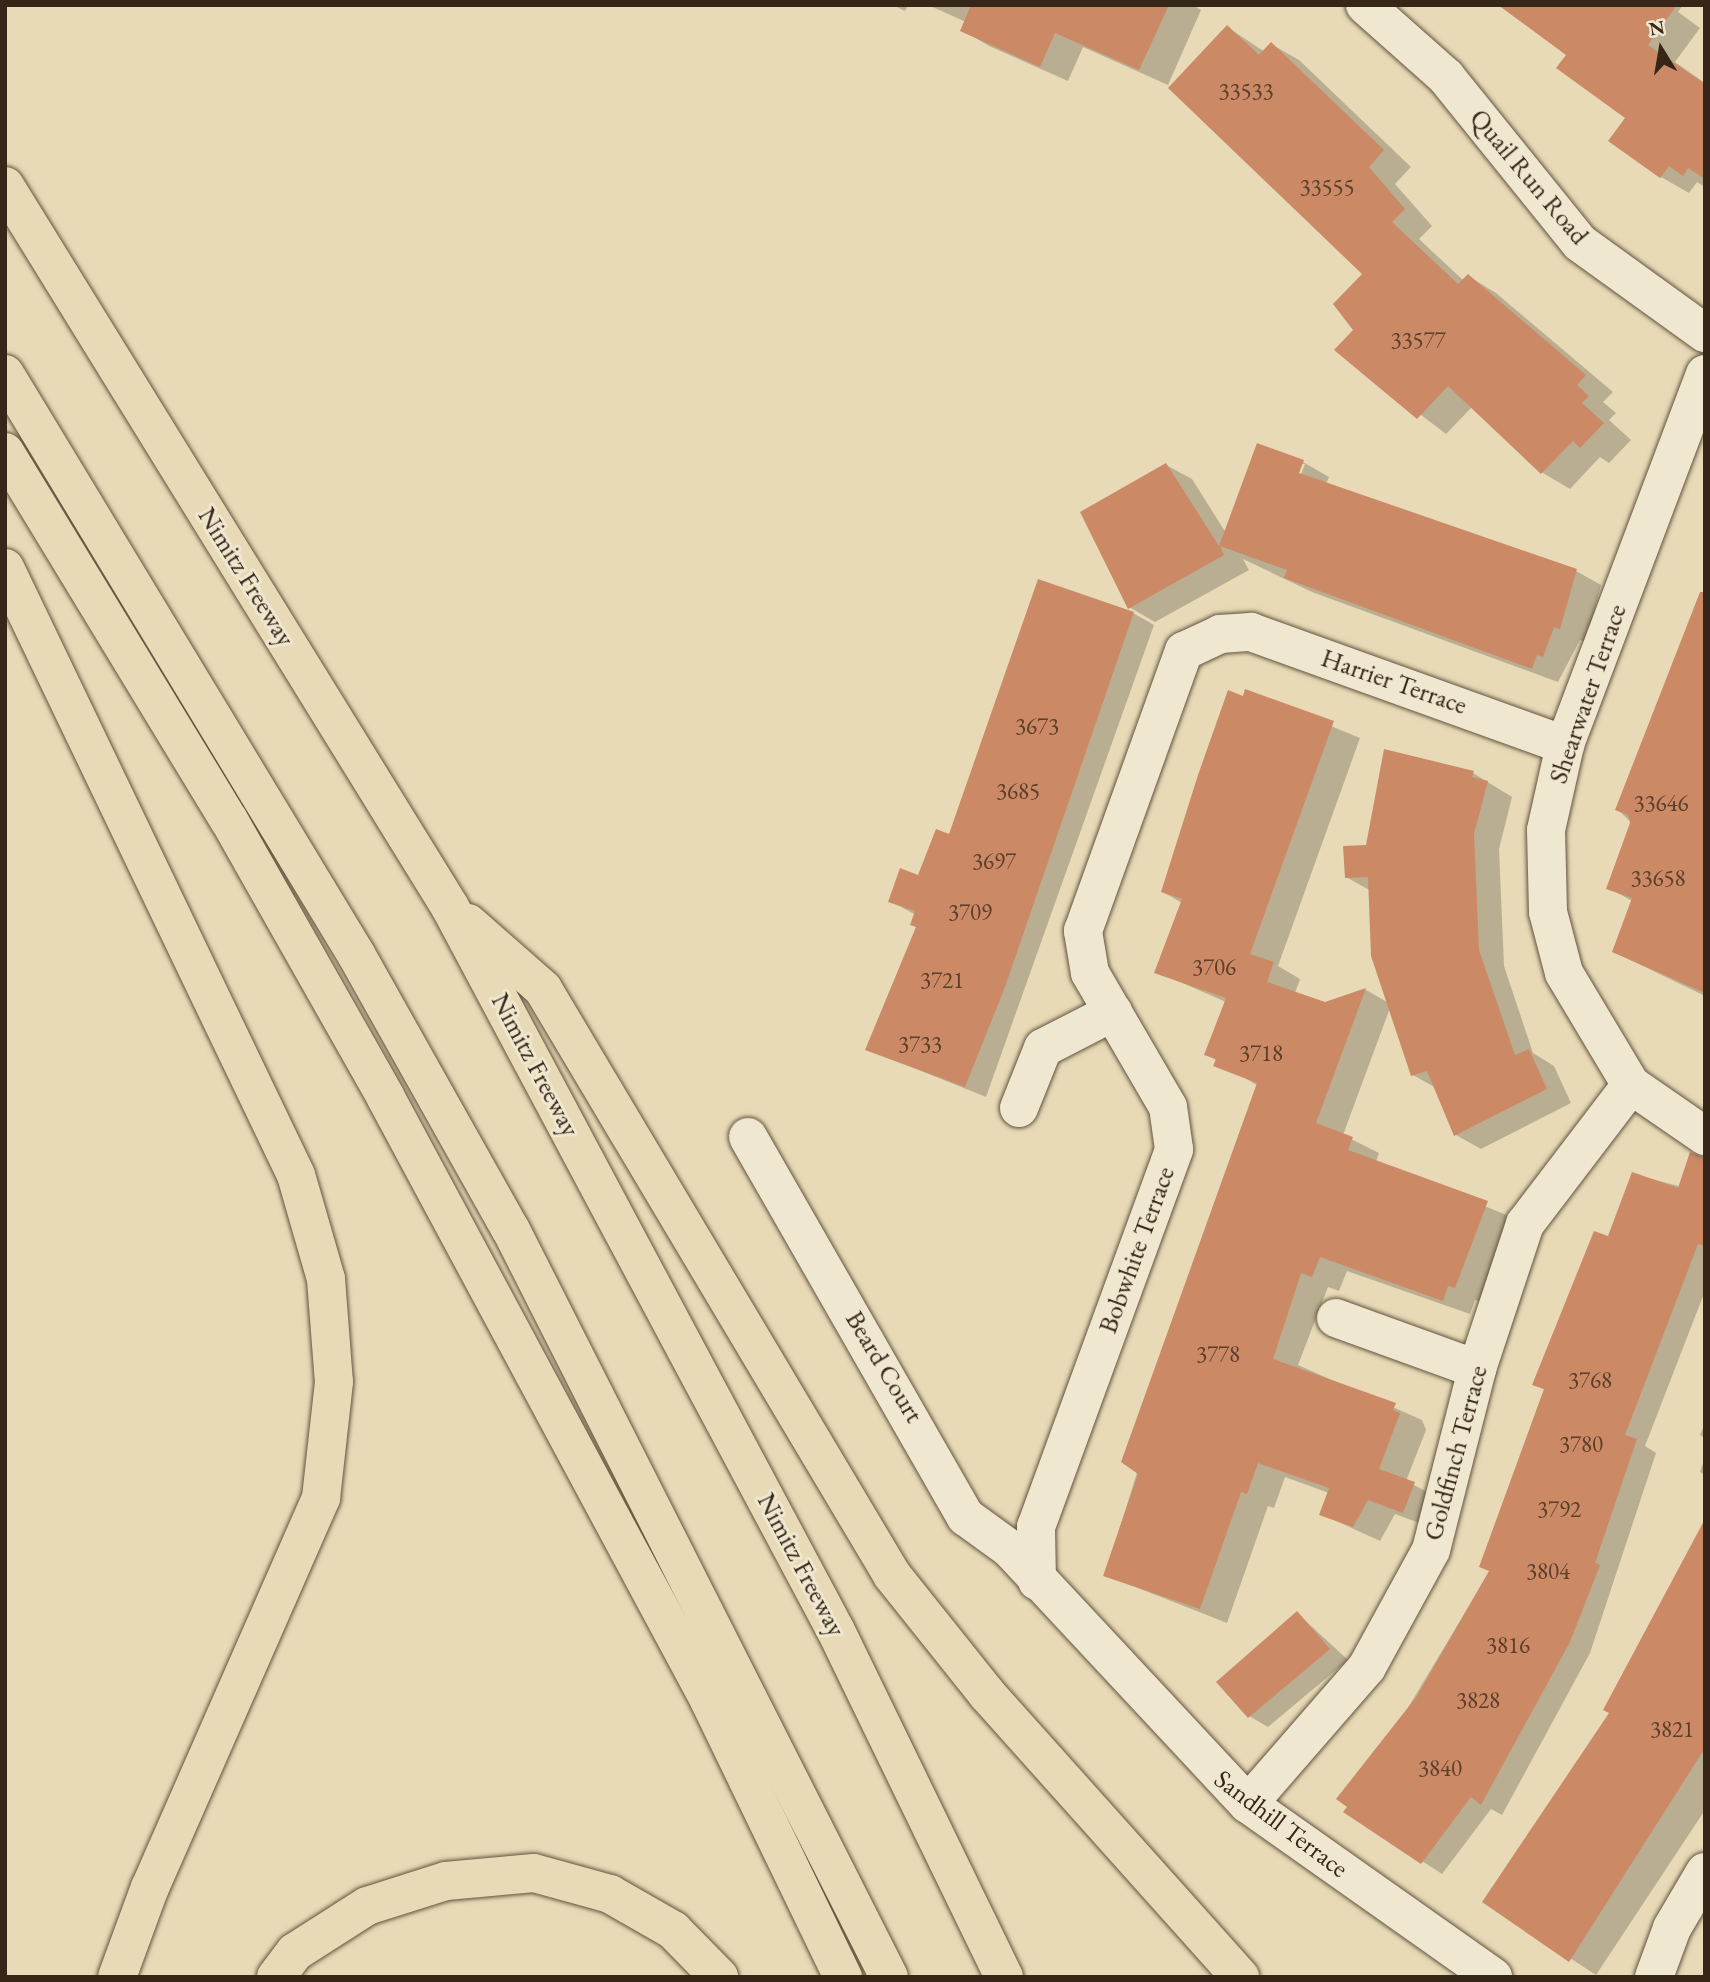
<!DOCTYPE html>
<style>
body{margin:0}
#map{position:relative;width:1710px;height:1982px;overflow:hidden;background:#e8dab6;font-family:"EB Garamond",serif}
div>[style]{position:absolute}
[style*='--x']{left:calc(var(--x)*1px);top:calc(var(--y)*1px);width:calc(var(--w)*1px);rotate:calc(var(--a)*1deg)}
.shadow>*{inset:0;background:#0003}
.building>*{inset:0;background:#cb8966}
.roads{filter:drop-shadow(0 0 2px #62533f) drop-shadow(0 0 2px #62533f)}
.minor>*{height:38px;margin:-19px;padding:0 19px;transform-origin:19px;border-radius:19px;background:#f0e7d0}
.highway>*{height:38px;margin:-19px;padding:0 19px;transform-origin:19px;border-radius:19px;background:#e8dab6}
span{translate:-50% -50%;white-space:nowrap;text-align:center;line-height:1.15;-webkit-text-stroke:6px #f0e7d0;paint-order:stroke}
.number-label{font-size:23px;color:#5b3f2b}
.number-label span{-webkit-text-stroke-width:0}
.street-label{font-size:26px;color:#362617}
.frame{position:absolute;inset:0;border:7px solid #362617;pointer-events:none}
.north{position:absolute;left:1626px;top:14px;width:70px;height:70px;-webkit-text-stroke:5px #f0e7d0;paint-order:stroke;rotate:349deg;font-size:19px;font-weight:700;line-height:28px;text-align:center;color:#362617}
.north::after{content:'';display:block;margin:auto;width:24px;height:32px;background:#362617;clip-path:polygon(50% 0,100% 100%,50% 72%,0 100%)}
</style>
<div id="map">
<div class="shadow">
<i style="clip-path:polygon(893px 5px,908px 5px,905px 11px)"></i>
<i style="clip-path:polygon(928px 5px,1193px 5px,1201px 10px,1168px 85px,1083px 47px,1068px 81px,989px 46px,962px 30px,966px 22px)"></i>
<i style="clip-path:polygon(1518px 5px,1683px 5px,1678px 12px,1700px 28px,1675px 62px,1705px 83px,1705px 187px,1697px 182px,1689px 193px,1661px 177px,1627px 117px)"></i>
<i style="clip-path:polygon(1227px 27px,1265px 52px,1271px 44px,1299px 60px,1411px 167px,1395px 184px,1432px 226px,1419px 239px,1464px 281px,1468px 276px,1496px 293px,1613px 392px,1603px 402px,1616px 413px,1609px 420px,1631px 440px,1609px 463px,1600px 457px,1570px 489px,1543px 473px,1472px 407px,1446px 434px,1336px 350px,1355px 330px,1364px 274px)"></i>
<i style="clip-path:polygon(evenodd,1258px 446px,1303px 462px,1329px 477px,1326px 484px,1576px 571px,1601px 585px,1586px 642px,1580px 640px,1558px 682px,1312px 592px,1243px 559px,1249px 570px,1155px 622px,1129px 607px,1082px 512px,1166px 465px,1192px 479px,1226px 533px,1258px 446px,1301px 464px,1305px 464px,1298px 482px,1295px 480px,1301px 464px)"></i>
<i style="clip-path:polygon(1133px 613px,1154px 625px,986px 1097px,867px 1049px,918px 928px,916px 915px,890px 901px,919px 877px)"></i>
<i style="clip-path:polygon(1705px 641px,1705px 996px,1614px 952px,1632px 901px,1609px 888px,1632px 823px,1617px 809px)"></i>
<i style="clip-path:polygon(1246px 691px,1360px 738px,1278px 966px,1300px 979px,1295px 993px,1325px 1004px,1366px 990px,1389px 1003px,1371px 891px,1346px 877px,1368px 847px,1473px 773px,1512px 797px,1499px 849px,1504px 966px,1533px 1053px,1554px 1066px,1571px 1103px,1481px 1149px,1456px 1135px,1436px 1088px,1413px 1075px,1390px 1008px,1343px 1135px,1379px 1153px,1376px 1162px,1514px 1218px,1482px 1302px,1475px 1300px,1470px 1314px,1347px 1271px,1339px 1291px,1328px 1287px,1298px 1365px,1422px 1420px,1426px 1430px,1406px 1481px,1441px 1499px,1430px 1527px,1395px 1514px,1380px 1541px,1321px 1514px,1329px 1493px,1285px 1477px,1274px 1508px,1268px 1506px,1227px 1623px,1105px 1575px,1258px 1086px,1206px 1054px,1226px 1002px,1157px 972px,1182px 903px,1163px 892px)"></i>
<i style="clip-path:polygon(1633px 1174px,1705px 1193px,1705px 1291px,1645px 1446px,1656px 1453px,1590px 1653px,1502px 1815px,1491px 1809px,1442px 1874px,1346px 1811px,1490px 1571px,1545px 1390px,1534px 1384px,1609px 1238px)"></i>
<i style="clip-path:polygon(1705px 1423px,1705px 1438px,1700px 1435px)"></i>
<i style="clip-path:polygon(1705px 1457px,1705px 1475px,1700px 1472px)"></i>
<i style="clip-path:polygon(1705px 1523px,1705px 1810px,1596px 1975px,1484px 1902px,1611px 1713px)"></i>
<i style="clip-path:polygon(1297px 1613px,1348px 1660px,1268px 1727px,1249px 1716px)"></i>
</div>
<div class="building">
<i style="clip-path:polygon(971px 5px,1169px 5px,1139px 70px,1055px 33px,1040px 67px,960px 31px)"></i>
<i style="clip-path:polygon(1498px 5px,1677px 5px,1648px 45px,1705px 84px,1705px 179px,1688px 168px,1683px 176px,1669px 166px,1660px 178px,1608px 141px,1625px 118px,1556px 68px,1566px 55px)"></i>
<i style="clip-path:polygon(1227px 25px,1259px 55px,1271px 42px,1384px 150px,1369px 167px,1405px 209px,1392px 222px,1458px 284px,1468px 274px,1586px 375px,1577px 385px,1589px 396px,1582px 403px,1604px 423px,1580px 448px,1573px 441px,1541px 474px,1448px 386px,1417px 419px,1334px 350px,1353px 330px,1333px 304px,1362px 274px,1168px 88px)"></i>
<i style="clip-path:polygon(1257px 443px,1304px 460px,1299px 473px,1577px 569px,1560px 629px,1554px 627px,1543px 657px,1537px 655px,1532px 669px,1284px 578px,1287px 570px,1220px 546px,1224px 555px,1128px 609px,1080px 512px,1166px 463px,1219px 546px)"></i>
<i style="clip-path:polygon(1038px 579px,1134px 612px,1005px 987px,965px 1087px,865px 1050px,916px 927px,910px 925px,915px 911px,888px 902px,900px 868px,918px 875px,936px 829px,949px 834px)"></i>
<i style="clip-path:polygon(1700px 592px,1705px 592px,1705px 993px,1612px 952px,1632px 898px,1606px 889px,1630px 823px,1628px 815px,1615px 810px)"></i>
<i style="clip-path:polygon(1245px 689px,1334px 721px,1250px 954px,1274px 962px,1267px 982px,1325px 1002px,1366px 988px,1316px 1123px,1353px 1137px,1348px 1150px,1488px 1201px,1455px 1288px,1448px 1286px,1443px 1301px,1320px 1257px,1312px 1277px,1301px 1273px,1273px 1359px,1396px 1403px,1393px 1410px,1400px 1413px,1379px 1469px,1415px 1482px,1403px 1513px,1368px 1500px,1353px 1527px,1319px 1515px,1329px 1488px,1258px 1463px,1247px 1494px,1241px 1492px,1200px 1609px,1103px 1576px,1138px 1474px,1121px 1462px,1257px 1083px,1213px 1066px,1216px 1059px,1204px 1055px,1226px 998px,1154px 973px,1182px 899px,1161px 892px,1198px 775px,1228px 690px,1243px 696px)"></i>
<i style="clip-path:polygon(1384px 749px,1474px 771px,1472px 777px,1488px 781px,1474px 834px,1479px 950px,1515px 1055px,1529px 1049px,1547px 1089px,1454px 1136px,1427px 1071px,1411px 1076px,1371px 956px,1368px 877px,1345px 878px,1343px 846px,1366px 845px)"></i>
<i style="clip-path:polygon(1690px 1152px,1705px 1158px,1705px 1246px,1698px 1244px,1625px 1435px,1637px 1439px,1595px 1563px,1600px 1565px,1570px 1642px,1481px 1805px,1471px 1797px,1421px 1864px,1343px 1812px,1347px 1807px,1336px 1799px,1417px 1696px,1489px 1571px,1479px 1567px,1544px 1389px,1532px 1385px,1594px 1231px,1608px 1236px,1632px 1172px,1678px 1188px)"></i>
<i style="clip-path:polygon(1705px 1519px,1705px 1748px,1569px 1962px,1482px 1902px,1609px 1713px,1603px 1710px)"></i>
<i style="clip-path:polygon(1297px 1611px,1330px 1649px,1248px 1718px,1216px 1682px)"></i>
</div>
<div class="roads">
<div class="minor">
<i style="--x:1365;--y:5;--w:108;--a:41.6"></i>
<i style="--x:1446;--y:77;--w:213;--a:51.1"></i>
<i style="--x:1580;--y:243;--w:154;--a:35.8"></i>
<i style="--x:1705;--y:374;--w:397;--a:110.7"></i>
<i style="--x:1565;--y:745;--w:87;--a:102.6"></i>
<i style="--x:1546;--y:830;--w:82;--a:88.6"></i>
<i style="--x:1548;--y:912;--w:63;--a:75.3"></i>
<i style="--x:1564;--y:973;--w:131;--a:59.1"></i>
<i style="--x:1631;--y:1085;--w:90;--a:34.6"></i>
<i style="--x:1019;--y:1108;--w:65;--a:-68.2"></i>
<i style="--x:1043;--y:1048;--w:79;--a:-27.2"></i>
<i style="--x:748;--y:1137;--w:438;--a:60.2"></i>
<i style="--x:966;--y:1517;--w:54;--a:36"></i>
<i style="--x:1010;--y:1549;--w:349;--a:47"></i>
<i style="--x:1248;--y:1804;--w:300;--a:35.2"></i>
<i style="--x:1336;--y:1318;--w:150;--a:19.9"></i>
<i style="--x:1037;--y:1581;--w:54;--a:-91.1"></i>
<i style="--x:1036;--y:1527;--w:402;--a:-69.9"></i>
<i style="--x:1174;--y:1149;--w:42;--a:-98.1"></i>
<i style="--x:1168;--y:1107;--w:155;--a:-120.2"></i>
<i style="--x:1090;--y:973;--w:43;--a:-99.5"></i>
<i style="--x:1083;--y:931;--w:298;--a:-70.2"></i>
<i style="--x:1184;--y:651;--w:40;--a:-25"></i>
<i style="--x:1220;--y:634;--w:31;--a:-4"></i>
<i style="--x:1251;--y:632;--w:334;--a:19.8"></i>
<i style="--x:1248;--y:1804;--w:181;--a:-49"></i>
<i style="--x:1367;--y:1667;--w:133;--a:-61.3"></i>
<i style="--x:1431;--y:1550;--w:187;--a:-75.7"></i>
<i style="--x:1477;--y:1369;--w:153;--a:-71.7"></i>
<i style="--x:1525;--y:1224;--w:175;--a:-52.7"></i>
<i style="--x:1654;--y:1977;--w:52;--a:-69.8"></i>
<i style="--x:1672;--y:1928;--w:65;--a:-59.5"></i>
</div>
<div class="highway">
<i style="--x:5;--y:186;--w:847;--a:58.32"></i>
<i style="--x:450;--y:907;--w:820;--a:61.94"></i>
<i style="--x:836;--y:1631;--w:385;--a:64.1"></i>
<i style="--x:5;--y:374;--w:680;--a:58.83"></i>
<i style="--x:357;--y:956;--w:314;--a:60.7"></i>
<i style="--x:511;--y:1230;--w:837;--a:63.16"></i>
<i style="--x:5;--y:452;--w:431;--a:58.7"></i>
<i style="--x:229;--y:820;--w:319;--a:60.5"></i>
<i style="--x:386;--y:1098;--w:683;--a:61.78"></i>
<i style="--x:709;--y:1700;--w:308;--a:64.2"></i>
<i style="--x:5;--y:568;--w:673;--a:64.39"></i>
<i style="--x:296;--y:1175;--w:108;--a:73.9"></i>
<i style="--x:326;--y:1279;--w:103;--a:85.6"></i>
<i style="--x:334;--y:1382;--w:117;--a:96.4"></i>
<i style="--x:321;--y:1498;--w:425;--a:113.7"></i>
<i style="--x:150;--y:1887;--w:96;--a:110.1"></i>
<i style="--x:468;--y:923;--w:100;--a:41.3"></i>
<i style="--x:543;--y:989;--w:682;--a:59.22"></i>
<i style="--x:892;--y:1575;--w:152;--a:51.4"></i>
<i style="--x:987;--y:1694;--w:380;--a:48.2"></i>
<i style="--x:276;--y:1977;--w:31;--a:-53"></i>
<i style="--x:295;--y:1952;--w:85;--a:-32.6"></i>
<i style="--x:367;--y:1906;--w:83;--a:-17.6"></i>
<i style="--x:446;--y:1881;--w:88;--a:-5.2"></i>
<i style="--x:534;--y:1873;--w:79;--a:15.4"></i>
<i style="--x:610;--y:1894;--w:73;--a:29.7"></i>
<i style="--x:673;--y:1930;--w:66;--a:45.6"></i>
</div>
</div>
<div class="number-label">
<span style="left:1246px;top:91px">33533</span>
<span style="left:1327px;top:187px">33555</span>
<span style="left:1418px;top:340px">33577</span>
<span style="left:1037px;top:726px">3673</span>
<span style="left:1018px;top:791px">3685</span>
<span style="left:1661px;top:803px">33646</span>
<span style="left:994px;top:861px">3697</span>
<span style="left:1658px;top:878px">33658</span>
<span style="left:970px;top:912px">3709</span>
<span style="left:1214px;top:967px">3706</span>
<span style="left:942px;top:980px">3721</span>
<span style="left:920px;top:1044px">3733</span>
<span style="left:1261px;top:1053px">3718</span>
<span style="left:1218px;top:1354px">3778</span>
<span style="left:1590px;top:1380px">3768</span>
<span style="left:1581px;top:1444px">3780</span>
<span style="left:1559px;top:1509px">3792</span>
<span style="left:1548px;top:1571px">3804</span>
<span style="left:1508px;top:1645px">3816</span>
<span style="left:1478px;top:1700px">3828</span>
<span style="left:1672px;top:1729px">3821</span>
<span style="left:1440px;top:1768px">3840</span>
</div>
<div class="street-label">
<span style="left:1529px;top:177px;rotate:50deg">Quail Run Road</span>
<span style="left:246px;top:577px;rotate:58deg">Nimitz Freeway</span>
<span style="left:1394px;top:682px;rotate:19deg">Harrier Terrace</span>
<span style="left:1588px;top:694px;rotate:-71deg">Shearwater Terrace</span>
<span style="left:535px;top:1065px;rotate:62deg">Nimitz Freeway</span>
<span style="left:1137px;top:1250px;rotate:-70deg">Bobwhite Terrace</span>
<span style="left:884px;top:1367px;rotate:59deg">Beard Court</span>
<span style="left:1456px;top:1453px;rotate:-75deg">Goldfinch Terrace</span>
<span style="left:801px;top:1565px;rotate:62deg">Nimitz Freeway</span>
<span style="left:1281px;top:1824px;rotate:37deg">Sandhill Terrace</span>
</div>
<div class="frame"></div>
<div class="north">N</div>
</div>
